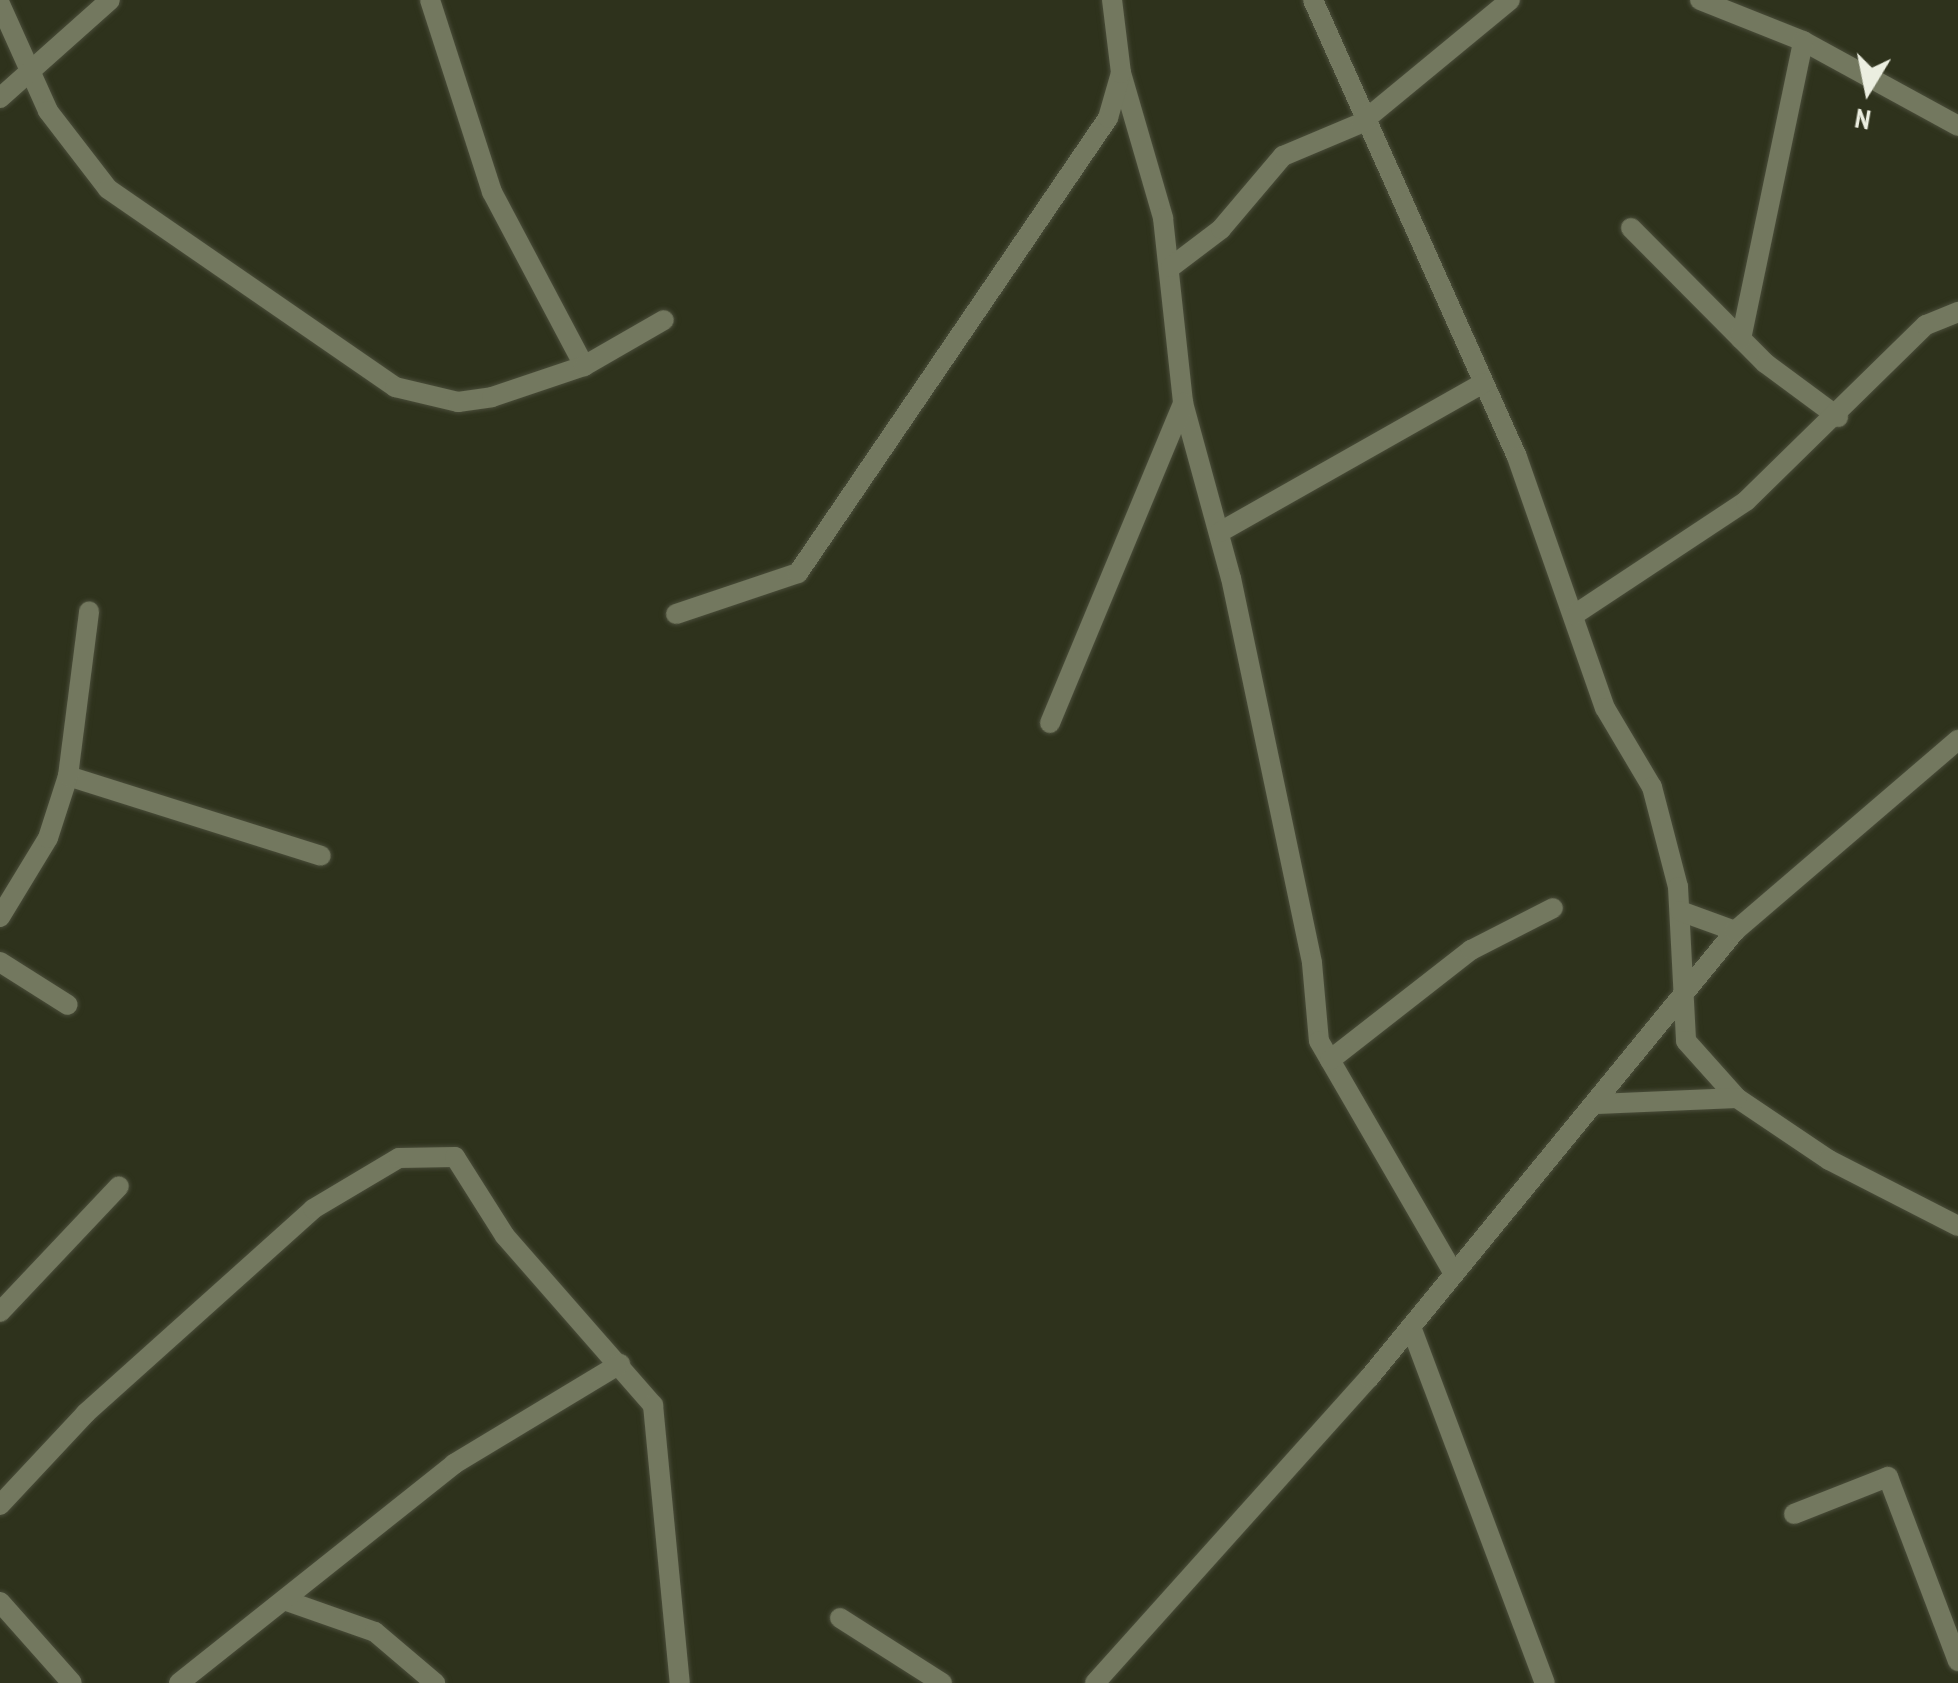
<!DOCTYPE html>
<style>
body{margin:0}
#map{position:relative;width:1958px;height:1683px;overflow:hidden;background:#2e321c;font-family:"PT Sans Narrow",sans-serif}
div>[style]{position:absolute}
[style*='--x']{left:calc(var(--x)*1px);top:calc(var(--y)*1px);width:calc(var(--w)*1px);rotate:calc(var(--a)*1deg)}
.roads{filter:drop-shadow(0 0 2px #4a4d3a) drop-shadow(0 0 2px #4a4d3a)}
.street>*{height:20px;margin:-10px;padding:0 10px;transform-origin:10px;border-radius:10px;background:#73785f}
span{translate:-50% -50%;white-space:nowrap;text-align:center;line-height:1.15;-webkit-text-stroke:9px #2e321c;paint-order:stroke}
.north{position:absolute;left:1818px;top:40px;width:100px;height:100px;-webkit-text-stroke:8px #2e321c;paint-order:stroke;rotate:190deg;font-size:28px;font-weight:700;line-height:40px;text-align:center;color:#ebeee0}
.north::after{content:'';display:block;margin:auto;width:35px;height:45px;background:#ebeee0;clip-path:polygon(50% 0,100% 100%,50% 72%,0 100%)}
</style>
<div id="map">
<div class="roads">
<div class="street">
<i style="--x:430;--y:0;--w:202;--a:72.1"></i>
<i style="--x:492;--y:192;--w:197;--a:62.1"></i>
<i style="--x:1313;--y:0;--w:500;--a:65.94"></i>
<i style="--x:1517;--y:457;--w:266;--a:70.7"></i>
<i style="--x:1605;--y:708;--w:92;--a:59.3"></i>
<i style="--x:1652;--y:787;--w:103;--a:75.4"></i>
<i style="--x:1678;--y:887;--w:154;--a:87"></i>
<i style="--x:1686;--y:1041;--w:76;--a:48.2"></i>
<i style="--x:1737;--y:1098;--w:111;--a:34"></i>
<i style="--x:1829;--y:1160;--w:145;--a:27.1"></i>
<i style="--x:1700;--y:0;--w:111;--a:21.7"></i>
<i style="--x:1803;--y:41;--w:177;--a:28.7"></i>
<i style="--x:0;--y:4;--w:117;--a:65.8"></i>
<i style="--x:48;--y:111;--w:98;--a:52.4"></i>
<i style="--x:108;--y:189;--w:349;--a:34.6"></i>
<i style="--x:395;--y:387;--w:65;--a:13.4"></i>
<i style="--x:458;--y:402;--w:34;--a:-8"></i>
<i style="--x:492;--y:397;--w:97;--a:-18.6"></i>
<i style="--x:584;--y:366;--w:92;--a:-29.9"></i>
<i style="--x:1121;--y:73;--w:151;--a:73.8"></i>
<i style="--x:1163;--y:218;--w:186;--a:83.8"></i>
<i style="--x:1183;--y:403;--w:181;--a:74.7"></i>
<i style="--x:1231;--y:578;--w:393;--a:78.1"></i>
<i style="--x:1312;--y:963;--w:78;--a:84.9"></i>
<i style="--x:1319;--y:1041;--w:269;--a:59.9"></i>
<i style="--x:0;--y:98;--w:147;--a:-41.7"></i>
<i style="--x:1631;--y:228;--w:190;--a:45.2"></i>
<i style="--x:1765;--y:363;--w:91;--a:36.5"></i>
<i style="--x:1171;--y:267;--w:63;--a:-37.2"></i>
<i style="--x:1221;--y:229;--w:96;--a:-49.7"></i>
<i style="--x:1283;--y:156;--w:85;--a:-22.9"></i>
<i style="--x:1361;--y:123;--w:193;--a:-39.5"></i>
<i style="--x:1741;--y:339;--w:304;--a:-78.2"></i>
<i style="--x:1220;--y:532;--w:302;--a:-29.5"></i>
<i style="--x:676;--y:614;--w:129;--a:-18.6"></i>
<i style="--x:798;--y:573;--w:551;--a:-55.73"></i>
<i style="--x:1108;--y:118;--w:47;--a:-73.9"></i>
<i style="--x:1121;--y:73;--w:74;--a:-97"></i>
<i style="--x:1574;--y:615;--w:206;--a:-33.5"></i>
<i style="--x:1746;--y:501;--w:252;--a:-44.4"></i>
<i style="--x:1926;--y:325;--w:35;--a:-22"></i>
<i style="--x:1050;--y:723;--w:347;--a:-67.4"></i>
<i style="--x:68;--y:776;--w:265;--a:17.5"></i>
<i style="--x:1680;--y:911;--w:59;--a:20"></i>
<i style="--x:0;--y:917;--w:92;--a:-58.7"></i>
<i style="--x:48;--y:838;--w:65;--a:-72.1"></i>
<i style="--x:68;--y:776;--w:166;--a:-82.7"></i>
<i style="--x:0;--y:962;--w:80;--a:32.3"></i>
<i style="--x:1330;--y:1060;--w:179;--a:-38"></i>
<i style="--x:1471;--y:950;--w:92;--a:-27.1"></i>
<i style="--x:1597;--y:1104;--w:140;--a:-2.5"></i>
<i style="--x:0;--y:1312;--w:173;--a:-46.6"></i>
<i style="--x:1411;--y:1327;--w:380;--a:69.4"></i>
<i style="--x:0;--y:1505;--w:126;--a:-46.9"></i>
<i style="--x:86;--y:1413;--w:305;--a:-41.9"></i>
<i style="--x:313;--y:1209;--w:100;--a:-30.7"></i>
<i style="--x:399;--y:1158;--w:56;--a:-1"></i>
<i style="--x:455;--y:1157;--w:93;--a:57.7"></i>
<i style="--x:505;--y:1236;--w:225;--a:48.8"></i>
<i style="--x:653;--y:1405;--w:279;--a:84.5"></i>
<i style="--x:1794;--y:1514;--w:101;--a:-21.5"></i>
<i style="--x:1888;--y:1477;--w:197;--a:69.2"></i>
<i style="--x:287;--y:1601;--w:93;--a:19.4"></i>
<i style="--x:375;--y:1632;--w:79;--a:40.4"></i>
<i style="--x:0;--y:1602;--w:108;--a:48.4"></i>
<i style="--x:840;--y:1618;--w:121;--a:32.5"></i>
<i style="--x:179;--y:1683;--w:352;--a:-38.5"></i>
<i style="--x:454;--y:1464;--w:194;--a:-31.1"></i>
<i style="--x:1095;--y:1683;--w:410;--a:-48.1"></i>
<i style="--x:1369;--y:1378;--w:578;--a:-50.69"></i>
<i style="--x:1735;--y:931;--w:294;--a:-40.6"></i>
</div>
</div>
<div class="north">N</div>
</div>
